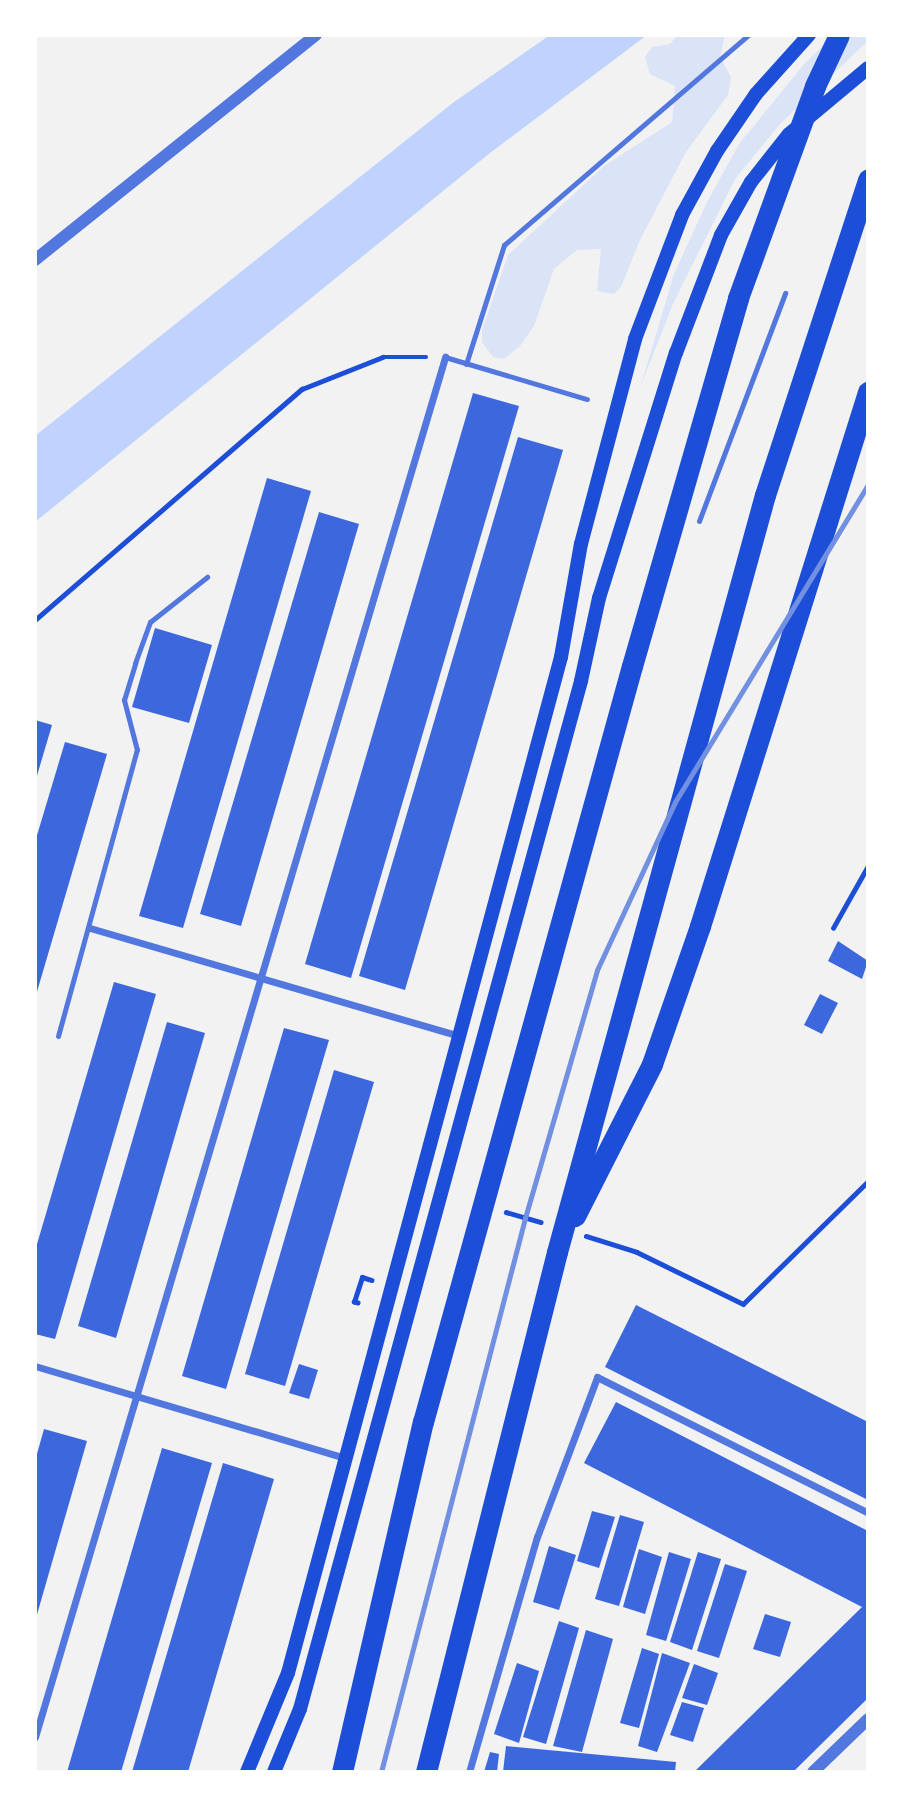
<!DOCTYPE html>
<style>
body{margin:0}
#map{position:relative;width:903px;height:1807px;overflow:hidden;background:#f2f2f2;font-family:Helvetica,sans-serif}
div>[style]{position:absolute}
[style*='--x']{left:calc(var(--x)*1px);top:calc(var(--y)*1px);width:calc(var(--w)*1px);rotate:calc(var(--a)*1deg)}
.green>*{inset:0;background:#dbe4f7}
.water>*{inset:0;background:#bfd3fe}
.building>*{inset:0;background:#3d67dc}
.path>*{height:4.5px;margin:-2.25px;padding:0 2.25px;transform-origin:2.25px;border-radius:2.25px;background:#1d4ed8}
.service>*{height:5px;margin:-2.5px;padding:0 2.5px;transform-origin:2.5px;border-radius:2.5px;background:#5277de}
.minor>*{height:7px;margin:-3.5px;padding:0 3.5px;transform-origin:3.5px;border-radius:3.5px;background:#5277de}
.tertiary>*{height:12px;margin:-6px;padding:0 6px;transform-origin:6px;border-radius:6px;background:#5277de}
.secondary>*{height:14px;margin:-7px;padding:0 7px;transform-origin:7px;border-radius:7px;background:#1d4ed8}
.motorway>*{height:21px;margin:-10.5px;padding:0 10.5px;transform-origin:10.5px;border-radius:10.5px;background:#1d4ed8}
.rail>*{height:5px;margin:-2.5px;padding:0 2.5px;transform-origin:2.5px;border-radius:2.5px;background:#7290e2}
span{translate:-50% -50%;white-space:nowrap;text-align:center;line-height:1.15;-webkit-text-stroke:7px #fff;paint-order:stroke}
.frame{position:absolute;inset:0;border:37px solid #fff;pointer-events:none}
</style>
<div id="map">
<div class="green">
<i style="clip-path:polygon(678px 35px,725px 35px,720px 57px,731px 77px,728px 95px,686px 152px,640px 240px,621px 287px,614px 294px,597px 291px,601px 249px,577px 250px,554px 269px,534px 326px,520px 346px,504px 359px,493px 357px,482px 342px,482px 330px,508px 255px,604px 166px,672px 122px,675px 86px,650px 74px,645px 57px,652px 47px,670px 44px)"></i>
<i style="clip-path:polygon(834px 35px,868px 35px,868px 41px,781px 123px,735px 179px,673px 304px,640px 388px,674px 274px,706px 204px,739px 144px,804px 64px)"></i>
</div>
<div class="water">
<i style="clip-path:polygon(550px 35px,647px 35px,490px 153px,35px 522px,35px 436px,454px 102px)"></i>
</div>
<div class="building">
<i style="clip-path:polygon(473px 393px,519px 406px,351px 978px,305px 964px)"></i>
<i style="clip-path:polygon(518px 437px,563px 450px,405px 990px,359px 976px)"></i>
<i style="clip-path:polygon(267px 478px,311px 491px,183px 928px,139px 916px)"></i>
<i style="clip-path:polygon(319px 512px,359px 524px,241px 926px,200px 914px)"></i>
<i style="clip-path:polygon(155px 628px,212px 645px,189px 723px,132px 707px)"></i>
<i style="clip-path:polygon(35px 720px,52px 725px,36px 779px,35px 779px)"></i>
<i style="clip-path:polygon(65px 742px,107px 754px,36px 995px,35px 842px)"></i>
<i style="clip-path:polygon(838px 941px,868px 961px,862px 979px,828px 961px)"></i>
<i style="clip-path:polygon(114px 982px,156px 994px,55px 1339px,35px 1334px,35px 1251px)"></i>
<i style="clip-path:polygon(820px 994px,838px 1003px,822px 1034px,804px 1025px)"></i>
<i style="clip-path:polygon(167px 1022px,205px 1033px,116px 1338px,78px 1326px)"></i>
<i style="clip-path:polygon(284px 1028px,329px 1040px,226px 1389px,182px 1376px)"></i>
<i style="clip-path:polygon(334px 1070px,374px 1082px,285px 1386px,245px 1374px)"></i>
<i style="clip-path:polygon(636px 1305px,868px 1422px,868px 1500px,605px 1367px)"></i>
<i style="clip-path:polygon(299px 1364px,318px 1370px,309px 1399px,289px 1393px)"></i>
<i style="clip-path:polygon(616px 1402px,868px 1531px,868px 1698px,793px 1772px,694px 1772px,862px 1607px,584px 1463px)"></i>
<i style="clip-path:polygon(44px 1429px,87px 1441px,36px 1618px,35px 1461px)"></i>
<i style="clip-path:polygon(162px 1448px,212px 1463px,121px 1772px,67px 1772px)"></i>
<i style="clip-path:polygon(223px 1463px,274px 1479px,188px 1772px,132px 1772px)"></i>
<i style="clip-path:polygon(592px 1511px,615px 1517px,599px 1568px,577px 1561px)"></i>
<i style="clip-path:polygon(620px 1515px,644px 1522px,619px 1606px,595px 1599px)"></i>
<i style="clip-path:polygon(549px 1546px,576px 1555px,559px 1610px,533px 1602px)"></i>
<i style="clip-path:polygon(639px 1549px,662px 1557px,645px 1614px,623px 1607px)"></i>
<i style="clip-path:polygon(669px 1552px,691px 1559px,666px 1641px,646px 1635px)"></i>
<i style="clip-path:polygon(698px 1552px,721px 1559px,692px 1650px,670px 1642px)"></i>
<i style="clip-path:polygon(725px 1564px,747px 1571px,719px 1658px,697px 1651px)"></i>
<i style="clip-path:polygon(765px 1614px,791px 1622px,780px 1657px,753px 1649px)"></i>
<i style="clip-path:polygon(559px 1621px,579px 1628px,546px 1744px,523px 1737px)"></i>
<i style="clip-path:polygon(586px 1630px,613px 1639px,582px 1752px,553px 1746px)"></i>
<i style="clip-path:polygon(642px 1648px,659px 1654px,639px 1728px,620px 1723px)"></i>
<i style="clip-path:polygon(662px 1653px,690px 1663px,657px 1752px,638px 1746px)"></i>
<i style="clip-path:polygon(517px 1663px,539px 1671px,519px 1743px,494px 1734px)"></i>
<i style="clip-path:polygon(694px 1664px,718px 1673px,707px 1705px,682px 1698px)"></i>
<i style="clip-path:polygon(682px 1702px,704px 1708px,693px 1742px,670px 1735px)"></i>
<i style="clip-path:polygon(506px 1746px,676px 1762px,675px 1772px,503px 1772px)"></i>
<i style="clip-path:polygon(490px 1752px,499px 1754px,497px 1772px,484px 1772px)"></i>
</div>
<div class="path">
<i style="--x:35;--y:620;--w:353;--a:-40.9"></i>
<i style="--x:302;--y:389;--w:87;--a:-21.6"></i>
<i style="--x:383;--y:357;--w:43;--a:0"></i>
<i style="--x:833;--y:928;--w:71;--a:-60.6"></i>
<i style="--x:506;--y:1212;--w:36;--a:16"></i>
<i style="--x:586;--y:1236;--w:53;--a:17.4"></i>
<i style="--x:637;--y:1252;--w:118;--a:26.1"></i>
<i style="--x:743;--y:1304;--w:175;--a:-44.5"></i>
<i style="--x:358;--y:1303;--w:4;--a:-166"></i>
<i style="--x:354;--y:1302;--w:26;--a:-72"></i>
<i style="--x:362;--y:1277;--w:10;--a:17"></i>
</div>
<div class="service">
<i style="--x:445;--y:357;--w:148;--a:16.5"></i>
<i style="--x:466;--y:364;--w:125;--a:-72.3"></i>
<i style="--x:504;--y:245;--w:322;--a:-40.7"></i>
<i style="--x:699;--y:521;--w:244;--a:-69.3"></i>
<i style="--x:58;--y:1036;--w:297;--a:-74.6"></i>
<i style="--x:137;--y:750;--w:52;--a:-104.6"></i>
<i style="--x:124;--y:700;--w:39;--a:-73"></i>
<i style="--x:135;--y:663;--w:44;--a:-69.9"></i>
<i style="--x:150;--y:622;--w:73;--a:-38.3"></i>
</div>
<div class="minor">
<i style="--x:90;--y:928;--w:382;--a:16.3"></i>
<i style="--x:35;--y:1366;--w:324;--a:16.5"></i>
<i style="--x:35;--y:1737;--w:1440;--a:-73.45"></i>
<i style="--x:469;--y:1772;--w:245;--a:-73.9"></i>
<i style="--x:537;--y:1537;--w:171;--a:-69.4"></i>
<i style="--x:597;--y:1377;--w:303;--a:26.6"></i>
</div>
<div class="tertiary">
<i style="--x:35;--y:260;--w:360;--a:-38.7"></i>
<i style="--x:813;--y:1772;--w:76;--a:-43.9"></i>
</div>
<div class="secondary">
<i style="--x:247;--y:1772;--w:107;--a:-67.5"></i>
<i style="--x:288;--y:1673;--w:1052;--a:-74.96"></i>
<i style="--x:561;--y:657;--w:115;--a:-80"></i>
<i style="--x:581;--y:544;--w:212;--a:-75.2"></i>
<i style="--x:635;--y:339;--w:133;--a:-69.2"></i>
<i style="--x:682;--y:215;--w:73;--a:-61.3"></i>
<i style="--x:717;--y:151;--w:69;--a:-55.6"></i>
<i style="--x:756;--y:94;--w:79;--a:-48.1"></i>
<i style="--x:274;--y:1772;--w:68;--a:-67.6"></i>
<i style="--x:300;--y:1709;--w:1066;--a:-74.71"></i>
<i style="--x:581;--y:681;--w:85;--a:-77.8"></i>
<i style="--x:599;--y:598;--w:257;--a:-72.6"></i>
<i style="--x:676;--y:353;--w:126;--a:-69.1"></i>
<i style="--x:721;--y:235;--w:61;--a:-60.5"></i>
<i style="--x:751;--y:182;--w:61;--a:-51.6"></i>
<i style="--x:789;--y:134;--w:103;--a:-39.9"></i>
</div>
<div class="motorway">
<i style="--x:575;--y:1216;--w:170;--a:-63.1"></i>
<i style="--x:652;--y:1064;--w:146;--a:-70.8"></i>
<i style="--x:700;--y:926;--w:560;--a:-72.54"></i>
<i style="--x:342;--y:1772;--w:359;--a:-77"></i>
<i style="--x:423;--y:1422;--w:784;--a:-74.55"></i>
<i style="--x:632;--y:666;--w:383;--a:-73.9"></i>
<i style="--x:738;--y:298;--w:226;--a:-70"></i>
<i style="--x:815;--y:86;--w:56;--a:-64.8"></i>
<i style="--x:426;--y:1772;--w:536;--a:-75.86"></i>
<i style="--x:557;--y:1252;--w:785;--a:-74.64"></i>
<i style="--x:765;--y:495;--w:332;--a:-71.9"></i>
</div>
<div class="rail">
<i style="--x:381;--y:1772;--w:572;--a:-75.43"></i>
<i style="--x:525;--y:1218;--w:258;--a:-73.8"></i>
<i style="--x:597;--y:970;--w:185;--a:-65.1"></i>
<i style="--x:675;--y:802;--w:372;--a:-58.7"></i>
</div>
<div class="frame"></div>
</div>
